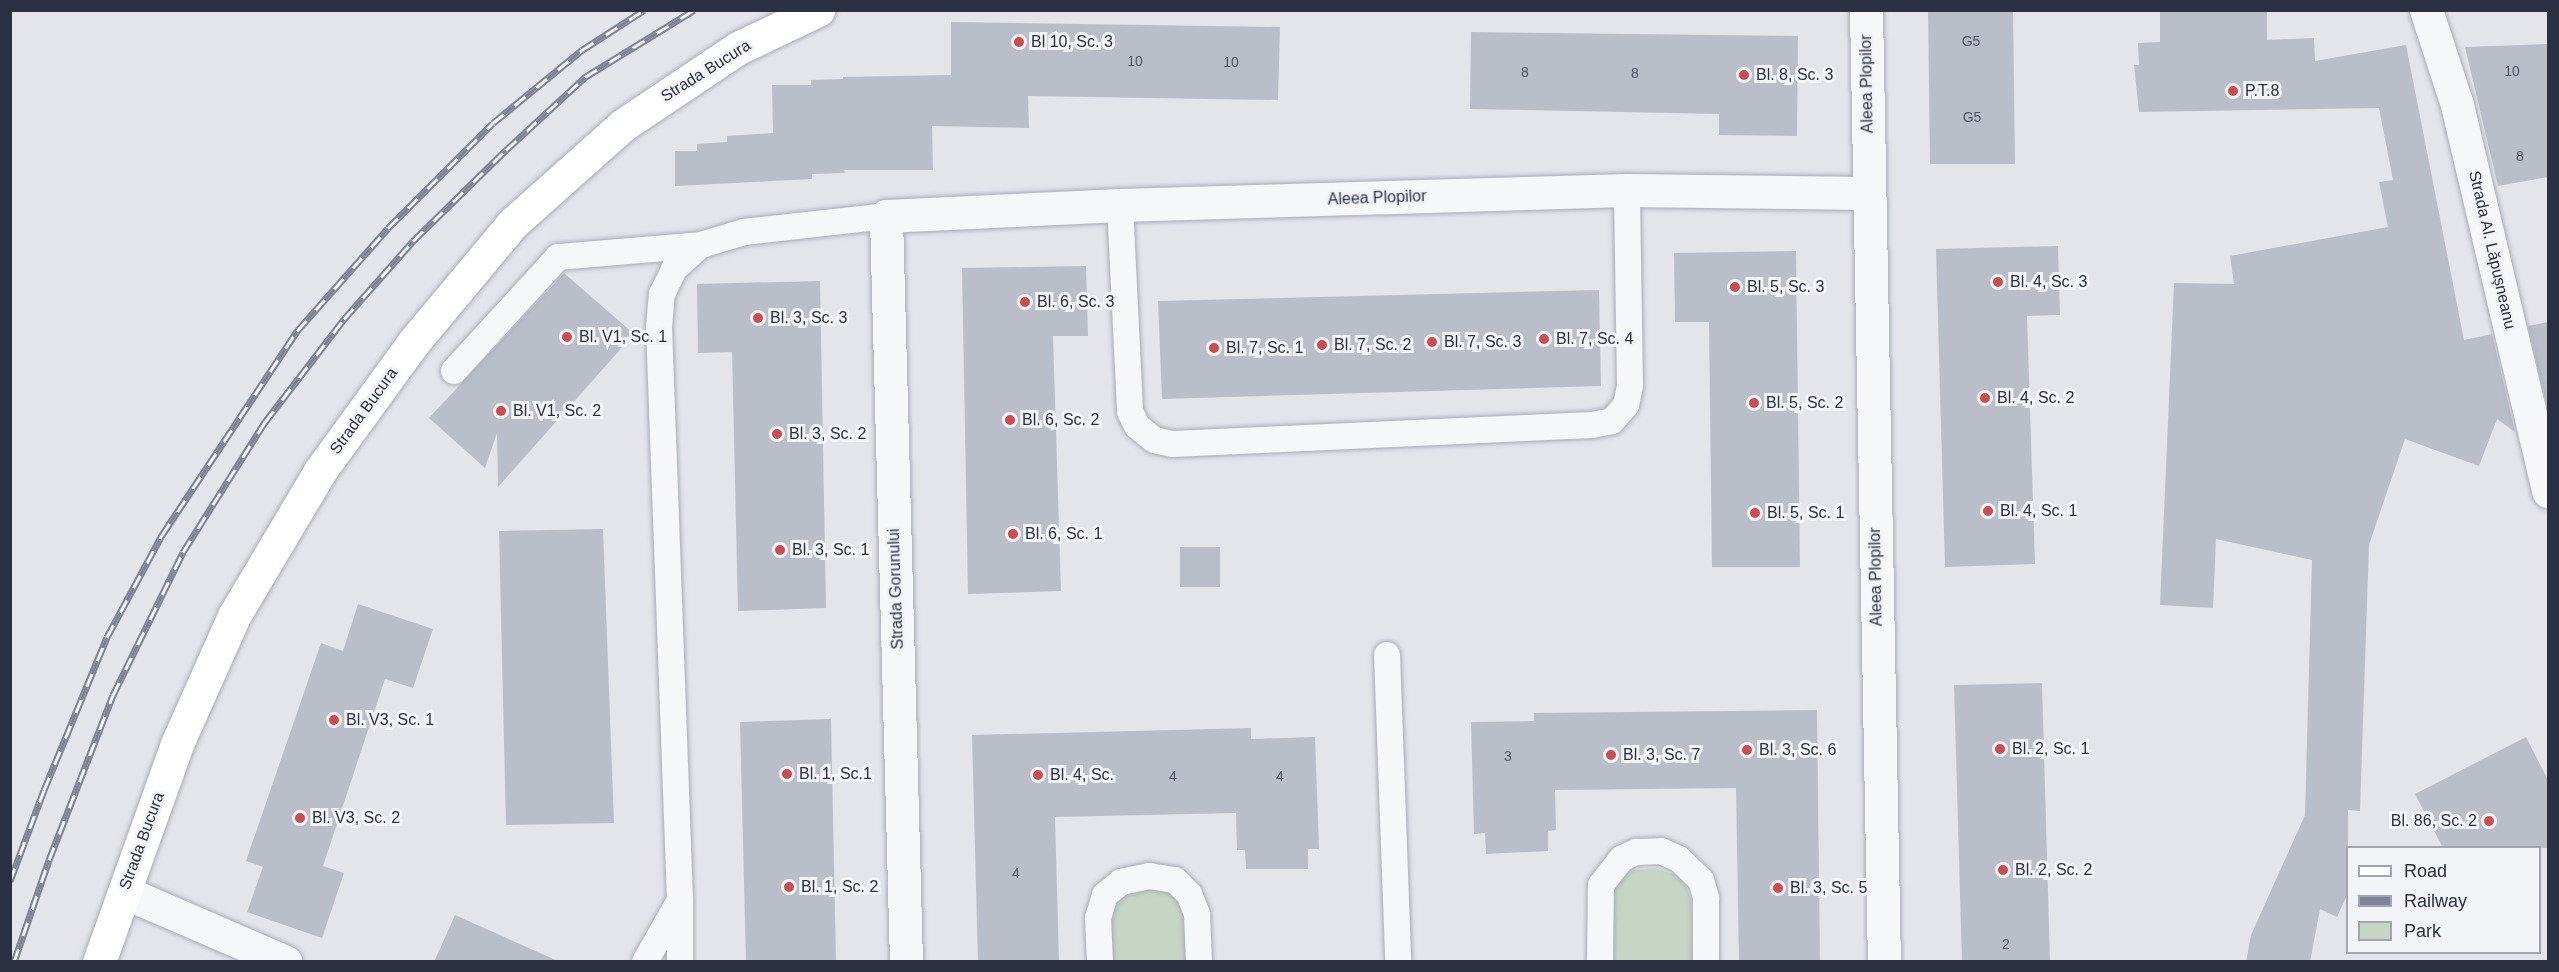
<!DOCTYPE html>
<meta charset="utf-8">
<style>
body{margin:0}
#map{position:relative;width:2559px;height:972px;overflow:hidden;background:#e3e5eb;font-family:Arial,sans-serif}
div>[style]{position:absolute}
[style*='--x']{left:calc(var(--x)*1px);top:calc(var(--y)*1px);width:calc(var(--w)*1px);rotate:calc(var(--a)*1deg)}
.green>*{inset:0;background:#c6d5c4}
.building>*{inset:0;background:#babec8}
.roads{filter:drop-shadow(0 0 2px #a8abb5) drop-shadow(0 0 2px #a8abb5)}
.service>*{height:26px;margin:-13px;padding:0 13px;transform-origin:13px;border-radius:13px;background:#f6f7f9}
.minor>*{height:33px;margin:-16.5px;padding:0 16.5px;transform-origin:16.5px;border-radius:16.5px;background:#f6f7f9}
.secondary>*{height:33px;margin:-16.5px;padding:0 16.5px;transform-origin:16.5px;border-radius:16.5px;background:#fff}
.rail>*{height:7px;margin-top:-3.5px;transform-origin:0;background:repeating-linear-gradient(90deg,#f3f4f8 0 14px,#7d8394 0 28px);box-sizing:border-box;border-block:2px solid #7d8394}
.dots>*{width:16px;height:16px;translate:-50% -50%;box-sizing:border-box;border:3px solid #f3f4f8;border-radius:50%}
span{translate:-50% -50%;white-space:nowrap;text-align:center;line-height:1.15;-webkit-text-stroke:6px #f3f4f8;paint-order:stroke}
.number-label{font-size:14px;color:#4f5464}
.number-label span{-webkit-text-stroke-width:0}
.poi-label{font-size:16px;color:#2b3143}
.left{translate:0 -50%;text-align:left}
.right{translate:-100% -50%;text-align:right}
.street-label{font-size:16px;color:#2b3143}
.frame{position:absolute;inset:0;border:12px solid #2b3143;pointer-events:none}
.legend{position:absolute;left:2346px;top:846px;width:195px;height:108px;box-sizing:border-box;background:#f3f4f8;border:2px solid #a3a6b0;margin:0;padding:8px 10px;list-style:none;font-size:18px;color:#2b3143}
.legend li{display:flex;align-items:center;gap:12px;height:30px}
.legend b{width:30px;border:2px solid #a3a6b0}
</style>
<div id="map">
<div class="green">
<i style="clip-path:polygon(1655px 868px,1676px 875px,1686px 886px,1691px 899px,1692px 961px,1612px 962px,1612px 896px,1616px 884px,1625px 874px,1634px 870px)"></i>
<i style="clip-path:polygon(1141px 886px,1167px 892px,1184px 906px,1190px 961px,1110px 961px,1108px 926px,1116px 900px)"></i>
</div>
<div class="building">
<i style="clip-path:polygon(1928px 10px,2013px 10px,2015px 164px,1930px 164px)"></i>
<i style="clip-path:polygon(2160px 10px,2267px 10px,2267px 40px,2314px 38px,2315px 61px,2406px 45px,2464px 340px,2492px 334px,2515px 432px,2497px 419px,2479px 466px,2405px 439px,2369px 545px,2360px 811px,2348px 810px,2348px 893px,2337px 917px,2320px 909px,2310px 962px,2246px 962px,2251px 935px,2305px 815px,2312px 560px,2216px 539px,2213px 608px,2160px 605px,2174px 283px,2234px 284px,2230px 256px,2388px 227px,2379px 182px,2393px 180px,2379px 108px,2139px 112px,2134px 65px,2139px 65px,2138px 43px,2160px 42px)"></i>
<i style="clip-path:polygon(951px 22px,1280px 27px,1278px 100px,1028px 96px,1029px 128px,932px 126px,933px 170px,844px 170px,845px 173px,812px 174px,812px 179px,675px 186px,675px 151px,697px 151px,697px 144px,727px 142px,727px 136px,773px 133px,772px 85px,811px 85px,811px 80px,843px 79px,843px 77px,951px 75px)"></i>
<i style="clip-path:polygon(1471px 32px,1798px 36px,1797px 136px,1719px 135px,1719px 114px,1470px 109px)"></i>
<i style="clip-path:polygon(2548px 44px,2548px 177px,2498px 186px,2465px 47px)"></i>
<i style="clip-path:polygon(2058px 246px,2060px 315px,2027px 316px,2035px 564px,1945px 567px,1936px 249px)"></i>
<i style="clip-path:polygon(1796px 251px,1800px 567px,1712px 567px,1709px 322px,1675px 322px,1674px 253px)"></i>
<i style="clip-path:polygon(1086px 266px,1088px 336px,1053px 336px,1061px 591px,968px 594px,962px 268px)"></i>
<i style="clip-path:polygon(564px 273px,634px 334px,498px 487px,497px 433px,485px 468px,429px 418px)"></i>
<i style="clip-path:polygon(820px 281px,826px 608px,738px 611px,732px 352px,698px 353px,697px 284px)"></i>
<i style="clip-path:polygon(1599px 290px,1601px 386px,1162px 399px,1158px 301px)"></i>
<i style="clip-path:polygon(2548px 322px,2548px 411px,2528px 326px)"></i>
<i style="clip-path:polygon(603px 529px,614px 823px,506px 825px,499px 531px)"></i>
<i style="clip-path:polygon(1180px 547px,1220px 547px,1220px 587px,1180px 587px)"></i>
<i style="clip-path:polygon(358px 604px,433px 629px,413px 688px,385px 679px,323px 866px,344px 873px,322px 938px,247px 912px,263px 867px,246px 861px,321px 643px,343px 651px)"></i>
<i style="clip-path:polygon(2042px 683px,2050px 962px,1962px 962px,1954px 685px)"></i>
<i style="clip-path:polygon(1817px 710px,1820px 962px,1739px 962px,1736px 788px,1555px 790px,1556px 830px,1548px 831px,1548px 851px,1486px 854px,1485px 833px,1474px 834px,1471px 722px,1534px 721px,1534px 713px)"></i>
<i style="clip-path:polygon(831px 719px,836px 962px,746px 962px,740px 722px)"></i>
<i style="clip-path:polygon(1251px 728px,1251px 739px,1315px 737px,1319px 849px,1308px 849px,1308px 869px,1246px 869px,1245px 850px,1237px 850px,1236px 813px,1055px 817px,1059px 962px,978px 962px,972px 735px)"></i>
<i style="clip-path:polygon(2526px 737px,2548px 780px,2548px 848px,2443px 848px,2415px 794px)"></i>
<i style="clip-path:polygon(455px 915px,560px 962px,434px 962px)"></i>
</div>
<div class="roads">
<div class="service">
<i style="--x:1120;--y:205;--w:207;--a:87.2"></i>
<i style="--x:1130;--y:412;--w:16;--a:63"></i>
<i style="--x:1137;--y:426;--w:22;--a:39"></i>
<i style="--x:1154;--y:440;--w:19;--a:12"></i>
<i style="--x:1173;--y:444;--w:419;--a:-2.6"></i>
<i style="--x:1592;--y:425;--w:20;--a:-11"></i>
<i style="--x:1612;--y:421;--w:21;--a:-49"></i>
<i style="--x:1626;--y:405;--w:19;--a:-78"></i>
<i style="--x:1630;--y:386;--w:196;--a:-90.9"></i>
<i style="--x:454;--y:371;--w:154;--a:-47.6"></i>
<i style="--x:558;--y:257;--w:144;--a:-4.8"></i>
<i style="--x:1387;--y:655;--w:307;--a:87.9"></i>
<i style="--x:645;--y:962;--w:69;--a:-60.5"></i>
<i style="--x:680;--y:962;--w:62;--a:-90"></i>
<i style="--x:680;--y:900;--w:573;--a:-92.1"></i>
<i style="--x:659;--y:327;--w:33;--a:-85"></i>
<i style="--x:662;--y:294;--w:28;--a:-64"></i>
<i style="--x:674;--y:269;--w:36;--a:-42"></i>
<i style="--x:701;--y:245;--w:45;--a:-16.8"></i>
<i style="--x:744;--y:232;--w:143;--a:-6.4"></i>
<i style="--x:1100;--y:962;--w:44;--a:-92.6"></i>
<i style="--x:1098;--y:918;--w:24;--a:-73"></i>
<i style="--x:1105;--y:895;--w:21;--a:-39"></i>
<i style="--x:1121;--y:882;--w:29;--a:-12"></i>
<i style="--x:1149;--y:876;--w:26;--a:9"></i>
<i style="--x:1175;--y:880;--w:20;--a:45"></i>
<i style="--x:1189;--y:894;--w:22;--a:68"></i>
<i style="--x:1197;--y:914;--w:48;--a:87.6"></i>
<i style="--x:1600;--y:962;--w:77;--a:-89.3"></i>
<i style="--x:1601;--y:885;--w:33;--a:-52"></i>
<i style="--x:1621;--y:859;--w:17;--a:-25"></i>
<i style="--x:1636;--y:852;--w:25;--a:-2"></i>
<i style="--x:1661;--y:851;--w:20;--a:24"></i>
<i style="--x:1679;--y:859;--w:30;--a:44"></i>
<i style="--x:1701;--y:880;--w:19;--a:74"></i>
<i style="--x:1706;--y:898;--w:64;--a:90"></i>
</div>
<div class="minor">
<i style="--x:1866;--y:10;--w:952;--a:88.92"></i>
<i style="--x:2426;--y:10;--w:100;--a:71.9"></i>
<i style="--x:2457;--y:105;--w:397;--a:76.7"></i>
<i style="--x:124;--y:892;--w:176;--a:23.4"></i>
<i style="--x:906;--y:962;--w:746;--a:-91.54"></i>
<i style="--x:886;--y:216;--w:234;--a:-2.7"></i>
<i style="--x:1120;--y:205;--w:507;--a:-1.69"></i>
<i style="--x:1627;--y:190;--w:241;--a:0.7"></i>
</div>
<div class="secondary">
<i style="--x:99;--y:962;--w:232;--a:-70.3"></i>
<i style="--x:177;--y:744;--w:140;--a:-66"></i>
<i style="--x:234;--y:616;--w:169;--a:-59.3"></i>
<i style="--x:320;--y:471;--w:158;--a:-54"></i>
<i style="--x:413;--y:343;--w:156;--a:-50.2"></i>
<i style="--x:513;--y:223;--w:147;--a:-41.7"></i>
<i style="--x:623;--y:125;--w:138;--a:-33.8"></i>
<i style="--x:738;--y:48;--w:89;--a:-25.4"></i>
</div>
</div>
<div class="rail">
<i style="--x:10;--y:881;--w:97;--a:-69.5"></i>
<i style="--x:44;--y:790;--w:165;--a:-67.6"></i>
<i style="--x:107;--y:637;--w:116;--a:-61.7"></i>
<i style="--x:162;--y:535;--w:245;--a:-56.5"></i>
<i style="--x:297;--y:331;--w:137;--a:-48.5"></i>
<i style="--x:388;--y:228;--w:148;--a:-45"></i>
<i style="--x:493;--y:123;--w:115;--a:-39.4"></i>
<i style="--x:582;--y:50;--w:74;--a:-32.8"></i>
<i style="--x:14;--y:962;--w:108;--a:-71.1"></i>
<i style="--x:49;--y:860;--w:177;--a:-68.8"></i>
<i style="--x:113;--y:695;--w:159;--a:-63.9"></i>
<i style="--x:183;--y:552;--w:154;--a:-57.8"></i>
<i style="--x:265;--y:422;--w:130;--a:-52.5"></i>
<i style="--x:344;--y:319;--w:104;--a:-48.5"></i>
<i style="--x:413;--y:241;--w:130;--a:-44.4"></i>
<i style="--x:506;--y:150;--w:108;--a:-42.7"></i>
<i style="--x:585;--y:77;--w:128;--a:-31.6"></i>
</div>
<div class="dots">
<i style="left:1019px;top:42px;background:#cc4c4f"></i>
<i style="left:1744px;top:75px;background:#cc4c4f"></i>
<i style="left:2233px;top:91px;background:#cc4c4f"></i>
<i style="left:1998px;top:282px;background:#cc4c4f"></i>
<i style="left:1735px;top:287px;background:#cc4c4f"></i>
<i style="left:1025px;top:302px;background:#cc4c4f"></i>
<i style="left:758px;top:318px;background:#cc4c4f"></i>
<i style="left:567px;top:337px;background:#cc4c4f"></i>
<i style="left:1544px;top:339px;background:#cc4c4f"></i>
<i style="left:1432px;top:342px;background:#cc4c4f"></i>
<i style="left:1322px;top:345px;background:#cc4c4f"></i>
<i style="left:1214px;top:348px;background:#cc4c4f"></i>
<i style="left:1985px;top:398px;background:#cc4c4f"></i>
<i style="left:1754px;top:403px;background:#cc4c4f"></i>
<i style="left:501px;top:411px;background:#cc4c4f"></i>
<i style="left:1010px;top:420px;background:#cc4c4f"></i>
<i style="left:777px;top:434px;background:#cc4c4f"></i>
<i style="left:1988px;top:511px;background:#cc4c4f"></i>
<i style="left:1755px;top:513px;background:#cc4c4f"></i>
<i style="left:1013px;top:534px;background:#cc4c4f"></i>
<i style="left:780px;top:550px;background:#cc4c4f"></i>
<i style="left:334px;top:720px;background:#cc4c4f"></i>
<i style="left:2000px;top:749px;background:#cc4c4f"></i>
<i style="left:1747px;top:750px;background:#cc4c4f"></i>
<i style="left:1611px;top:755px;background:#cc4c4f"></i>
<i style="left:787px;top:774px;background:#cc4c4f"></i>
<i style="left:1038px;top:775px;background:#cc4c4f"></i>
<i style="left:300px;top:818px;background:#cc4c4f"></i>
<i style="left:2489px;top:821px;background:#cc4c4f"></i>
<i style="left:2003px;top:870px;background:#cc4c4f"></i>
<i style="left:789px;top:887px;background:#cc4c4f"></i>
<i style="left:1778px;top:888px;background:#cc4c4f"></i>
</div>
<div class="number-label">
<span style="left:1971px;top:41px">G5</span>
<span style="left:1135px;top:61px">10</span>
<span style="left:1231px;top:62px">10</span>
<span style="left:2512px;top:71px">10</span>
<span style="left:1525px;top:72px">8</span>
<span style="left:1635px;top:73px">8</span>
<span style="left:1972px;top:117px">G5</span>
<span style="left:2520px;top:156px">8</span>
<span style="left:1508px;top:756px">3</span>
<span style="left:1173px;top:776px">4</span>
<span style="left:1280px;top:776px">4</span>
<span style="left:1016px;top:873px">4</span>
<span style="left:2006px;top:944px">2</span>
</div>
<div class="poi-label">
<span class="left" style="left:1031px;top:42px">Bl 10, Sc. 3</span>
<span class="left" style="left:1756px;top:75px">Bl. 8, Sc. 3</span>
<span class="left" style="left:2245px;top:91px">P.T.8</span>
<span class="left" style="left:2010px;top:282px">Bl. 4, Sc. 3</span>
<span class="left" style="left:1747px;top:287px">Bl. 5, Sc. 3</span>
<span class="left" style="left:1037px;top:302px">Bl. 6, Sc. 3</span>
<span class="left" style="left:770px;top:318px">Bl. 3, Sc. 3</span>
<span class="left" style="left:579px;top:337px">Bl. V1, Sc. 1</span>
<span class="left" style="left:1556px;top:339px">Bl. 7, Sc. 4</span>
<span class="left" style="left:1444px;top:342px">Bl. 7, Sc. 3</span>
<span class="left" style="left:1334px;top:345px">Bl. 7, Sc. 2</span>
<span class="left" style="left:1226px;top:348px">Bl. 7, Sc. 1</span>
<span class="left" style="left:1997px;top:398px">Bl. 4, Sc. 2</span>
<span class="left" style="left:1766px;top:403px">Bl. 5, Sc. 2</span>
<span class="left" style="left:513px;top:411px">Bl. V1, Sc. 2</span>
<span class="left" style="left:1022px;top:420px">Bl. 6, Sc. 2</span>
<span class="left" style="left:789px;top:434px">Bl. 3, Sc. 2</span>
<span class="left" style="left:2000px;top:511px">Bl. 4, Sc. 1</span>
<span class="left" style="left:1767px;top:513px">Bl. 5, Sc. 1</span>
<span class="left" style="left:1025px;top:534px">Bl. 6, Sc. 1</span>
<span class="left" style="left:792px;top:550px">Bl. 3, Sc. 1</span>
<span class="left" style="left:346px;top:720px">Bl. V3, Sc. 1</span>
<span class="left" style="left:2012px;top:749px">Bl. 2, Sc. 1</span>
<span class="left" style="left:1759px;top:750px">Bl. 3, Sc. 6</span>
<span class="left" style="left:1623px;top:755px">Bl. 3, Sc. 7</span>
<span class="left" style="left:799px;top:774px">Bl. 1, Sc.1</span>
<span class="left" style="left:1050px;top:775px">Bl. 4, Sc.</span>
<span class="left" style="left:312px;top:818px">Bl. V3, Sc. 2</span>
<span class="right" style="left:2477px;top:821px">Bl. 86, Sc. 2</span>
<span class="left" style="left:2015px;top:870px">Bl. 2, Sc. 2</span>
<span class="left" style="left:801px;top:887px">Bl. 1, Sc. 2</span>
<span class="left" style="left:1790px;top:888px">Bl. 3, Sc. 5</span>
</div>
<div class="street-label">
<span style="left:706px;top:71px;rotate:-32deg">Strada Bucura</span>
<span style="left:1867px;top:84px;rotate:-91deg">Aleea Plopilor</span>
<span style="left:1377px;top:198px;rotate:-2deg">Aleea Plopilor</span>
<span style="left:2492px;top:250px;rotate:77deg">Strada Al. Lăpușneanu</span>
<span style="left:364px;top:411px;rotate:-54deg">Strada Bucura</span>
<span style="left:1876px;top:577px;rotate:-91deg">Aleea Plopilor</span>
<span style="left:896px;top:589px;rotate:-92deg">Strada Gorunului</span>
<span style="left:142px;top:841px;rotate:-70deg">Strada Bucura</span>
</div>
<div class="frame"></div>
<ul class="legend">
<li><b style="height:8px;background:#fff"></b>Road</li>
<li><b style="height:8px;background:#7d8394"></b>Railway</li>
<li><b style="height:16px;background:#c6d5c4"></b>Park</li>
</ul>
</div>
